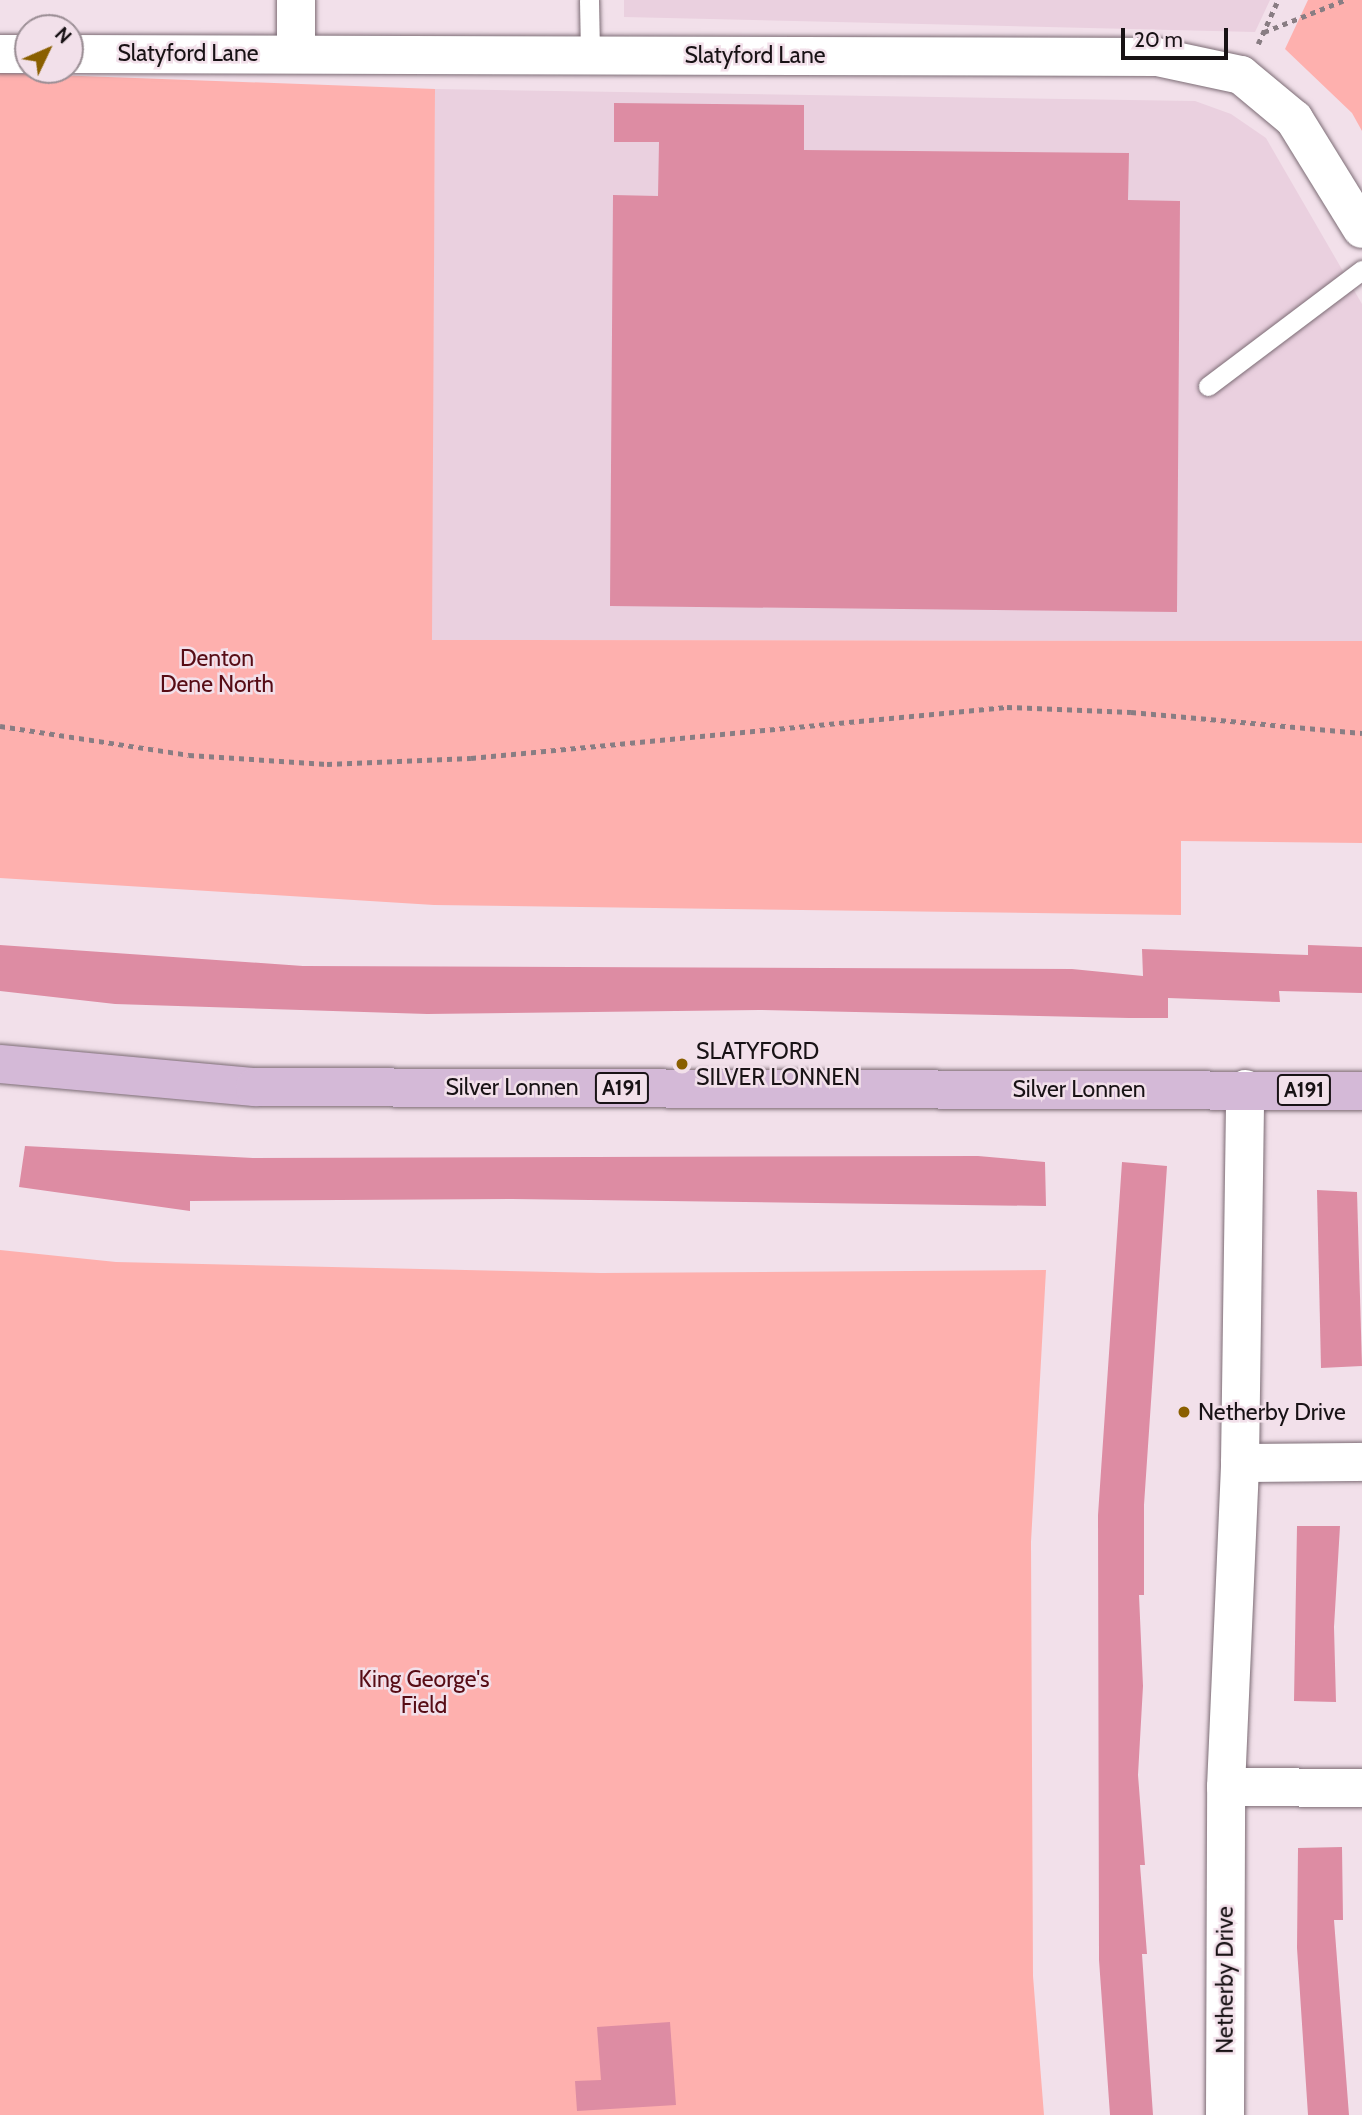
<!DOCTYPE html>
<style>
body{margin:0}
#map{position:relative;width:1362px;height:2115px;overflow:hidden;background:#f2e0ea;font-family:Cabin,sans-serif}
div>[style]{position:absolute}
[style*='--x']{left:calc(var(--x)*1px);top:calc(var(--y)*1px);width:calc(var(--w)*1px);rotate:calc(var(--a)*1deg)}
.built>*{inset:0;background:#ead0df}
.green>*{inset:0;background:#feb0ae}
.building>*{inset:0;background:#dd8ca3}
.path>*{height:4.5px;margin-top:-2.25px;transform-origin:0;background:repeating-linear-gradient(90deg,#897d83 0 5px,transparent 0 10px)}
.roads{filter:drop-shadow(0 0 2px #7c6c75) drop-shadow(0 0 2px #7c6c75)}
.service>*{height:19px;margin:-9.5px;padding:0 9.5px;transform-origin:9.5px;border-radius:9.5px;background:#fff}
.minor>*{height:38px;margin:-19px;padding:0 19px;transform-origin:19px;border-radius:19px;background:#fff}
.tertiary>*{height:38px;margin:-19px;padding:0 19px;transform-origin:19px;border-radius:19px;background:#fff}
.primary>*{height:38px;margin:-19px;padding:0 19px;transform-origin:19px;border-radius:19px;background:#d4b9d7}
.dots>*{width:19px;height:19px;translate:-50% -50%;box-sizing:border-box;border:4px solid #f2e0ea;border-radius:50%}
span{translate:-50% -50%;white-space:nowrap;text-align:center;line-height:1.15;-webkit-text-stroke:5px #f2e0ea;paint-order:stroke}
.shield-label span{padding:2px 5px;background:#f2e0ea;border:2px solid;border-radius:5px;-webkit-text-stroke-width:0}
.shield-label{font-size:21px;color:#181215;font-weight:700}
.street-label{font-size:23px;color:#181215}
.park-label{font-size:23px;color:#570c15}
.poi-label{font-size:23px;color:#181215}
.left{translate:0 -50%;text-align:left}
.north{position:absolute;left:14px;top:14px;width:70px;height:70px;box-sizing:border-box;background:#f2e0ea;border:2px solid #9b8e95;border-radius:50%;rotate:46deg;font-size:19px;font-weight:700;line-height:28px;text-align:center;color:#181215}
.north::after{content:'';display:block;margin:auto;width:24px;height:32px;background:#8a5f00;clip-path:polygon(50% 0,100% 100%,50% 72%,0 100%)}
.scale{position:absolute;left:1121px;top:28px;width:107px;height:32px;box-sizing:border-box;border:4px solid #181215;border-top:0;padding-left:9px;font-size:21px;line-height:24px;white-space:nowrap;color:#181215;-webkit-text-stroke:5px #f2e0ea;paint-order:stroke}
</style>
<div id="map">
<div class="built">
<i style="clip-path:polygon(624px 0,1270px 0,1255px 32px,624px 17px)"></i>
<i style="clip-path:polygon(435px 89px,1195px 101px,1231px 114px,1266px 138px,1362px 304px,1362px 641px,431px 640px)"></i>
</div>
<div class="green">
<i style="clip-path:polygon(1308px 0,1362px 0,1362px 131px,1352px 113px,1285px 49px)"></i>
<i style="clip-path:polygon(0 73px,435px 89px,432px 640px,1362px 641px,1362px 843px,1181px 841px,1181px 915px,434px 905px,0 878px)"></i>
<i style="clip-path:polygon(0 1250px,116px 1262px,601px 1273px,1046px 1270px,1031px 1542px,1033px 1976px,1044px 2115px,0 2115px)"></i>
</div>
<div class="building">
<i style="clip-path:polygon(614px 103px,804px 105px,804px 150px,1129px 153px,1128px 200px,1180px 201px,1177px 612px,610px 606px,613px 195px,658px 196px,659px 142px,614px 142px)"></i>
<i style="clip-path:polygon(0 945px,303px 966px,1072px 969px,1143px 976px,1142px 949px,1308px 955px,1308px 945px,1362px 947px,1362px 993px,1279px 991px,1280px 1002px,1168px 998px,1168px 1018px,1129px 1018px,760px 1010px,427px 1014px,115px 1004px,0 991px)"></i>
<i style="clip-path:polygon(25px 1146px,253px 1158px,978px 1156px,1045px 1162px,1046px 1206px,512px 1199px,190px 1201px,190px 1211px,19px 1187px)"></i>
<i style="clip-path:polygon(1122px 1162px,1167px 1166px,1144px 1505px,1144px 1595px,1139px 1595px,1143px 1686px,1138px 1775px,1145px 1865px,1140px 1865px,1147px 1954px,1142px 1954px,1153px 2115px,1110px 2115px,1099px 1960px,1098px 1515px)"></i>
<i style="clip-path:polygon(1317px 1190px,1357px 1192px,1362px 1366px,1321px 1368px)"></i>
<i style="clip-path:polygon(1297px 1526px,1340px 1526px,1334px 1627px,1336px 1702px,1294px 1701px)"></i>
<i style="clip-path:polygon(1342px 1847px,1343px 1920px,1334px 1920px,1349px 2115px,1308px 2115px,1297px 1948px,1298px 1848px)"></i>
<i style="clip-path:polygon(670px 2022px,676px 2105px,577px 2111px,575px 2081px,601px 2080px,597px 2027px)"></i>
</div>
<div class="path">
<i style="--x:1264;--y:32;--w:87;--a:-21.6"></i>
<i style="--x:1258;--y:44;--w:48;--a:-65.6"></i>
<i style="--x:0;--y:726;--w:191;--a:8.7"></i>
<i style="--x:189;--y:755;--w:138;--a:3.7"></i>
<i style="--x:327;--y:764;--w:144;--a:-2.4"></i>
<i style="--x:471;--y:758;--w:538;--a:-5.44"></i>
<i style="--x:1007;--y:707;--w:124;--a:2.3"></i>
<i style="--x:1131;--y:712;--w:232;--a:5.2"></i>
</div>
<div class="roads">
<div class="service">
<i style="--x:589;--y:0;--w:54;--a:88.9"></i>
<i style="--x:1208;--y:386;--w:193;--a:-37"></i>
</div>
<div class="minor">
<i style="--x:296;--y:52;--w:52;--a:-90"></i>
<i style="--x:1240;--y:1463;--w:122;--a:-0.5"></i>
<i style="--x:1226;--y:1787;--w:136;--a:0.4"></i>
</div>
<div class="tertiary">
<i style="--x:0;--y:54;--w:28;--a:0"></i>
<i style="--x:70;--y:54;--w:1087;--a:0.16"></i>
<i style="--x:1157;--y:57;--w:86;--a:12.1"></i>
<i style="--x:1241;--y:75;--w:69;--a:39.7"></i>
<i style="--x:1294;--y:119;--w:129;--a:58.3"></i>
<i style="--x:1225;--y:2115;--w:328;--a:-89.8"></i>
<i style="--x:1226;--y:1787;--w:324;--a:-87.5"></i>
<i style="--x:1240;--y:1463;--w:374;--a:-89.2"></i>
</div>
<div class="primary">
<i style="--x:0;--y:1064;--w:256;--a:5.2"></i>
<i style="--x:255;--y:1087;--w:1107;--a:0.21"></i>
</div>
</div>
<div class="dots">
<i style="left:682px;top:1064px;background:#8a5f00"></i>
<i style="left:1184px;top:1412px;background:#8a5f00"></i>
</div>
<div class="shield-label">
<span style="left:622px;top:1088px">A191</span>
<span style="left:1304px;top:1090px">A191</span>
</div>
<div class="street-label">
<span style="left:188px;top:53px">Slatyford Lane</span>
<span style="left:755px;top:55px">Slatyford Lane</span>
<span style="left:512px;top:1087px">Silver Lonnen</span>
<span style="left:1079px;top:1089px">Silver Lonnen</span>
<span style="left:1225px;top:1980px;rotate:-90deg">Netherby Drive</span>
</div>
<div class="park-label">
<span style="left:217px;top:671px">Denton<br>Dene North</span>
<span style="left:424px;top:1692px">King George's<br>Field</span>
</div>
<div class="poi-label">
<span class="left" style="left:696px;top:1064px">SLATYFORD<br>SILVER LONNEN</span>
<span class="left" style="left:1198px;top:1412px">Netherby Drive</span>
</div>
<div class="north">N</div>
<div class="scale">20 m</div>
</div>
